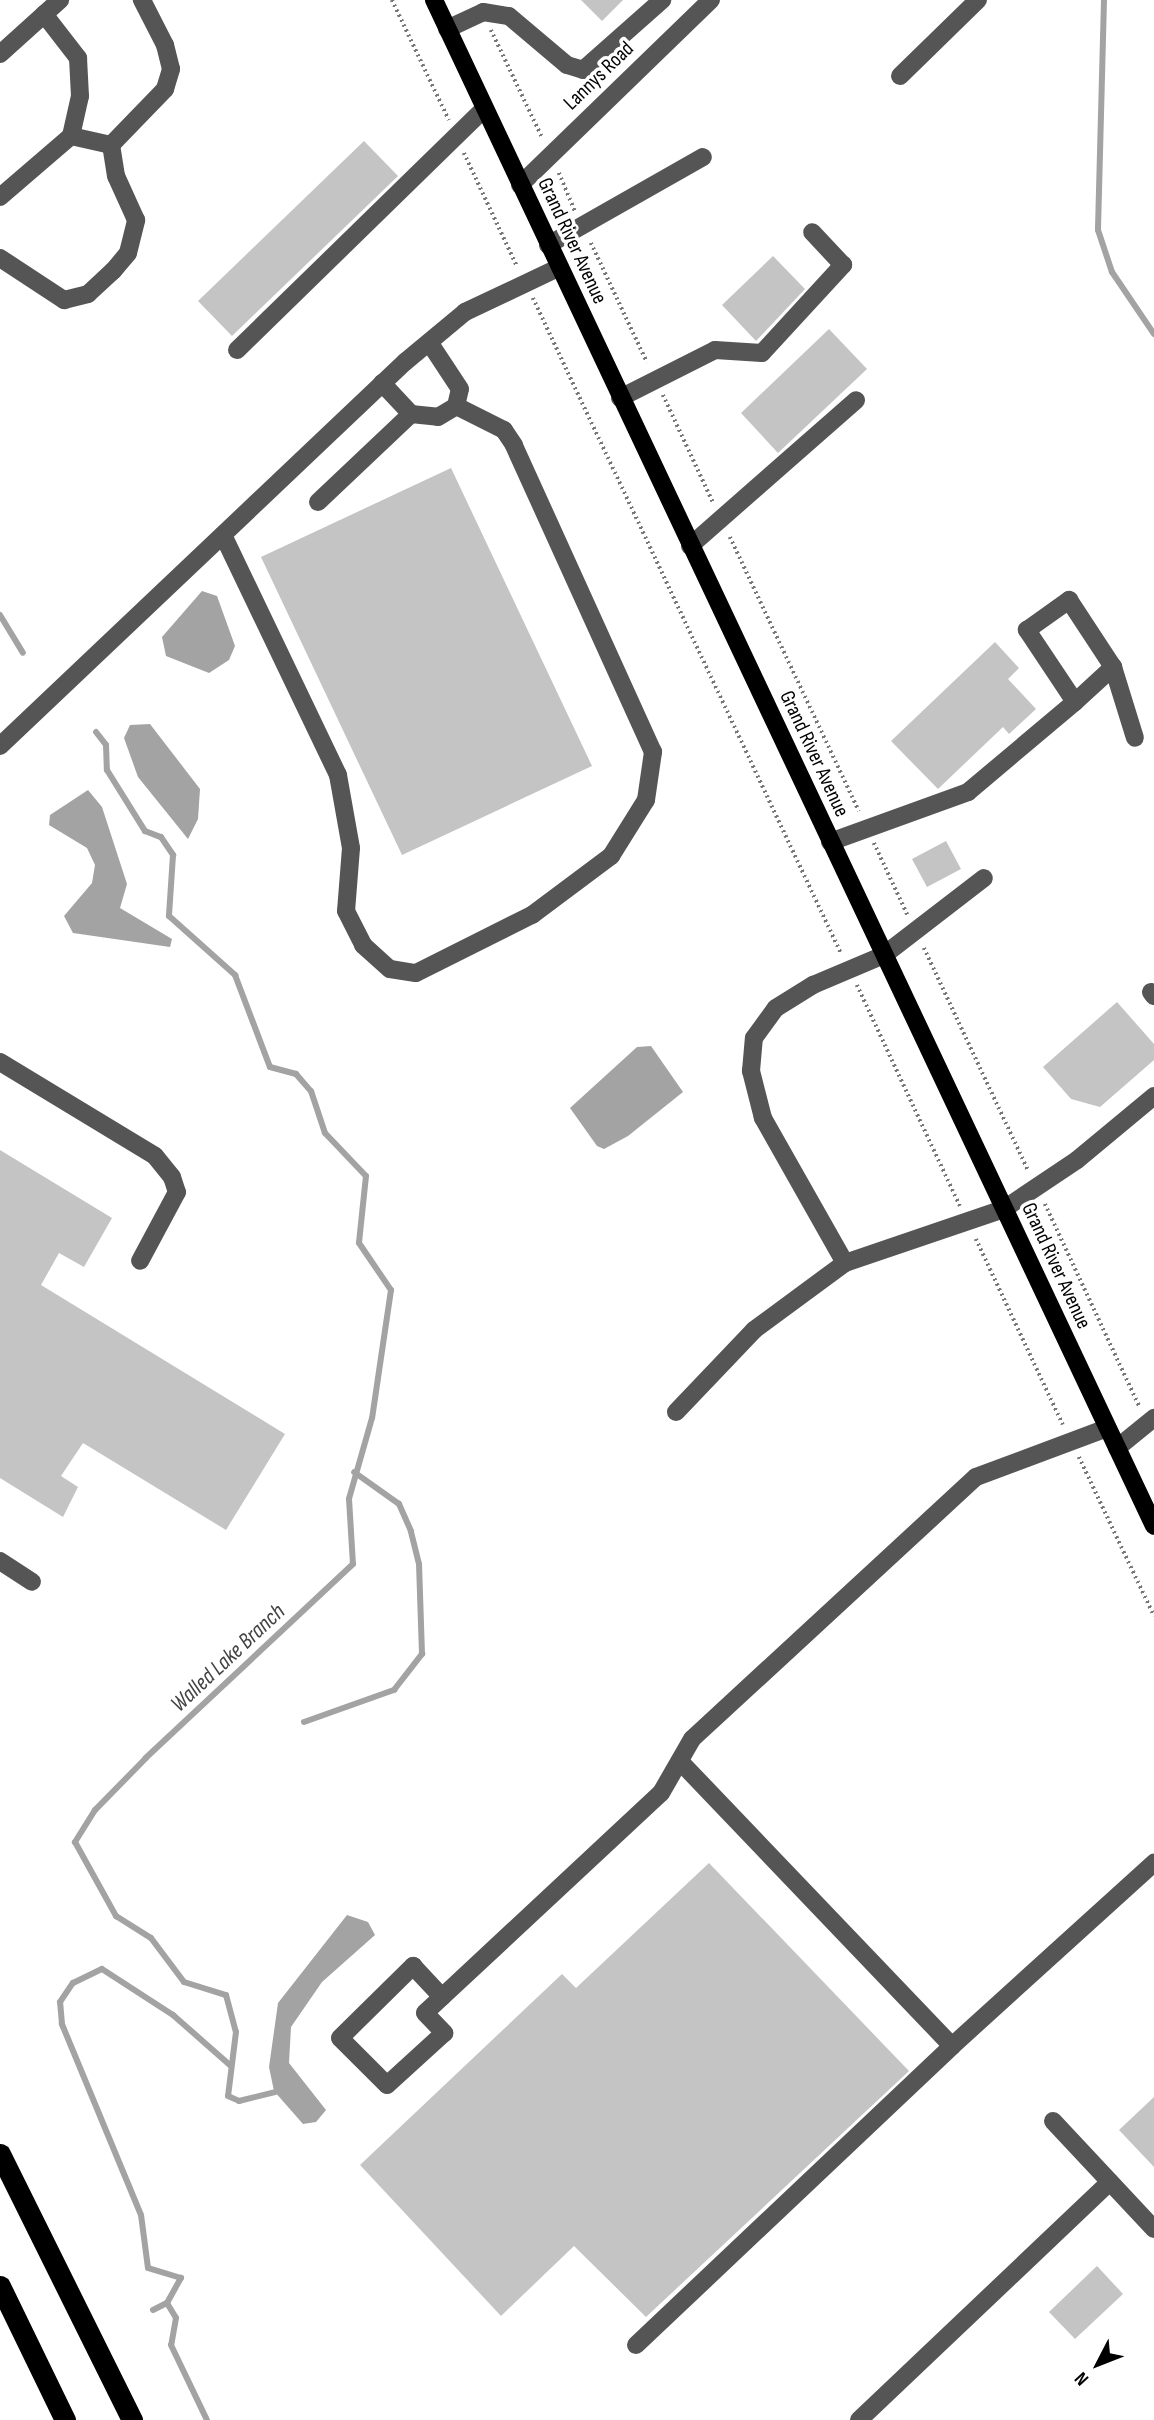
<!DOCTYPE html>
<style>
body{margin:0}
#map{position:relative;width:1154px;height:2420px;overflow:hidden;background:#fff;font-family:"Sofia Sans Condensed",sans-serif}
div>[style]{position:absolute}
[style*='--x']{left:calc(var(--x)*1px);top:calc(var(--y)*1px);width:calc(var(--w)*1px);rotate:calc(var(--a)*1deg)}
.water>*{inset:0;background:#a3a3a3}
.stream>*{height:6px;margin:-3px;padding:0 3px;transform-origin:3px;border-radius:3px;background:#a3a3a3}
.building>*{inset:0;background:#c4c4c4}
.path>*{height:3.5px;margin-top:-1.75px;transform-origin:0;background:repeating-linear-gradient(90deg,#777 0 2px,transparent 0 5.5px)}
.minor>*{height:18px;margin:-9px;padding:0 9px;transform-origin:9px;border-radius:9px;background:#555}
.major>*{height:18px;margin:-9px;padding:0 9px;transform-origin:9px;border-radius:9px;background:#000}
.highway>*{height:21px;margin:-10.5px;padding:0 10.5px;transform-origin:10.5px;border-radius:10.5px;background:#000}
span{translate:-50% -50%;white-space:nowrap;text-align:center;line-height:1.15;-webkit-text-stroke:7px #fff;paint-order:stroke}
.street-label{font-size:21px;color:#000}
.water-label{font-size:23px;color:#444;font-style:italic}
.north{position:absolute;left:1063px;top:2329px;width:70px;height:70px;-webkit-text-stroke:5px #fff;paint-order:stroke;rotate:228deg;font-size:19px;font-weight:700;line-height:28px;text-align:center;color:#000}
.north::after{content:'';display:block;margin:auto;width:24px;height:32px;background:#000;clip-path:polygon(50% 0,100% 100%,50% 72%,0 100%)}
</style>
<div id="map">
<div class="water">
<i style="clip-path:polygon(202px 591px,217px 596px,235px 646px,229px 660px,209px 673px,166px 656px,162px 637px)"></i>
<i style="clip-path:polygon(150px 724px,200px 789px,198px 819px,188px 839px,138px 777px,124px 738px,130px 725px)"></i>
<i style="clip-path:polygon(88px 790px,102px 807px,127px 884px,120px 908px,172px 939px,170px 947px,73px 933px,64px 916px,92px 883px,95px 865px,87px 848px,49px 825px,50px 815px)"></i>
<i style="clip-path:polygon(651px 1046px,683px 1092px,628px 1136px,604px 1149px,597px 1146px,570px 1108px,637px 1047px)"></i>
<i style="clip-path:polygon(347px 1915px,368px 1922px,375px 1935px,322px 1982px,291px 2027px,289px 2063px,326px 2110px,316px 2122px,303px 2124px,274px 2091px,269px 2067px,278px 2003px)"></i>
</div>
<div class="stream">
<i style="--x:1104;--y:0;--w:230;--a:91.5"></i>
<i style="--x:1098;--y:230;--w:44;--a:71.6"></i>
<i style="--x:1112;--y:272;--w:75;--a:55.9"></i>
<i style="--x:0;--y:615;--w:44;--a:58.8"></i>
<i style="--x:96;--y:732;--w:16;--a:52"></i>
<i style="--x:106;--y:745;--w:25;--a:88"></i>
<i style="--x:107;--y:770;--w:72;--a:58.1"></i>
<i style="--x:145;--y:831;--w:17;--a:21"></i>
<i style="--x:161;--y:837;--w:22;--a:56"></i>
<i style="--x:173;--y:855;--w:61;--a:93.8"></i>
<i style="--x:169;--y:916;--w:89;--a:41.8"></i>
<i style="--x:235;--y:975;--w:98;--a:69.2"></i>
<i style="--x:270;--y:1067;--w:27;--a:15"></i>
<i style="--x:296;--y:1074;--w:23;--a:49"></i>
<i style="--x:311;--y:1091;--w:44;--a:71.6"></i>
<i style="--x:325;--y:1133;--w:59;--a:46.4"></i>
<i style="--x:366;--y:1176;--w:67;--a:96"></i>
<i style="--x:359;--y:1243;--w:57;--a:55.8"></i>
<i style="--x:391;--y:1290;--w:129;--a:98.4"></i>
<i style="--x:372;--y:1418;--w:84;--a:105.9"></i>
<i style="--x:349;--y:1499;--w:65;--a:86.5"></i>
<i style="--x:353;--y:1564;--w:284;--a:136.9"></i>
<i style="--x:146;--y:1758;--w:73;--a:134.4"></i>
<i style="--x:95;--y:1810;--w:38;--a:122"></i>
<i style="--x:75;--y:1842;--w:85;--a:61"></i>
<i style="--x:116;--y:1916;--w:41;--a:32.2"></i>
<i style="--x:151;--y:1938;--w:55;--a:53.1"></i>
<i style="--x:184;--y:1982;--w:44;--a:17.2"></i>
<i style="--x:226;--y:1995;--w:38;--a:75"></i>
<i style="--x:236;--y:2032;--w:64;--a:97.1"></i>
<i style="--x:228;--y:2096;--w:12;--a:24"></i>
<i style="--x:239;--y:2101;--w:37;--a:-14"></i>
<i style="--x:304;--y:1722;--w:96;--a:-19.6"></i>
<i style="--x:394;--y:1690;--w:46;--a:-52.1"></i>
<i style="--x:422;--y:1654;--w:90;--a:-91.9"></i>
<i style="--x:419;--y:1564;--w:34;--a:-104"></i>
<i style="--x:411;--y:1531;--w:30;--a:-114"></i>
<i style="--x:399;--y:1504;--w:55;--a:-144.6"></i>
<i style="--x:167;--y:2303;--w:17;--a:59"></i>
<i style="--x:176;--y:2318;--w:27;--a:100"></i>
<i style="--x:171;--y:2345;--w:83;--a:64.4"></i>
<i style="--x:153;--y:2310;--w:16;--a:-27"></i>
<i style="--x:167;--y:2303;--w:29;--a:-61"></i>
<i style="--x:181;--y:2278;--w:34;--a:-163"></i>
<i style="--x:148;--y:2268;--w:53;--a:-97.5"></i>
<i style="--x:141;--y:2215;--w:207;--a:-112.5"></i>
<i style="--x:62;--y:2024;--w:22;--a:-95"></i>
<i style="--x:60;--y:2002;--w:23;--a:-56"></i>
<i style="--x:73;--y:1983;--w:32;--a:-26"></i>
<i style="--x:102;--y:1969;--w:85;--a:32.9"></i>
<i style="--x:173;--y:2015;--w:76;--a:41.3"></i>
</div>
<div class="building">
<i style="clip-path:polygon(581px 0,623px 0,602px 21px)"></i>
<i style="clip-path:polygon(364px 141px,398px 176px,232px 336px,198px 301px)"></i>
<i style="clip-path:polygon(773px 256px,805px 289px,756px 341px,722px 305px)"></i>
<i style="clip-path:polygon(829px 329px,867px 369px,778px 453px,741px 413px)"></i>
<i style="clip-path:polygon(451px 468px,592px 766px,402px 855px,261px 557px)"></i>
<i style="clip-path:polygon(995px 642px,1019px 668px,1008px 679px,1036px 709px,1009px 734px,1003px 727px,938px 789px,891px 741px)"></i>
<i style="clip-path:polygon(946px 841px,961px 869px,927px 887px,912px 859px)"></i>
<i style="clip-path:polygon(1117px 1002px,1154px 1044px,1154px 1060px,1100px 1107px,1071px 1099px,1043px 1067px)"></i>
<i style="clip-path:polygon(0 1150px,112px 1218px,84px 1267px,59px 1253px,41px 1285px,285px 1434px,226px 1530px,83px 1443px,61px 1476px,78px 1487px,63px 1517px,0 1478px)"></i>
<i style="clip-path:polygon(709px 1863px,909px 2071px,646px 2317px,574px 2246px,501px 2316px,360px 2165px,562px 1974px,576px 1988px)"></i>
<i style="clip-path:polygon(1154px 2097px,1154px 2167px,1119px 2130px)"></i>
<i style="clip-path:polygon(1097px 2266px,1123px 2294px,1075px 2339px,1049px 2312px)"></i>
</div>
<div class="path">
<i style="--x:392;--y:0;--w:133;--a:64.6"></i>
<i style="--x:491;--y:30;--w:119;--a:64.5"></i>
<i style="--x:464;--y:153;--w:125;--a:64.9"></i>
<i style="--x:559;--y:173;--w:41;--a:67.2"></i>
<i style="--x:591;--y:243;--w:132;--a:64.8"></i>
<i style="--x:533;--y:298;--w:724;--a:64.82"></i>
<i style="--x:663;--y:395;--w:118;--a:65"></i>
<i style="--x:730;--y:537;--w:303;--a:64.8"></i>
<i style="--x:874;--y:843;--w:81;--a:65"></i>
<i style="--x:924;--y:948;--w:247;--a:64.9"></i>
<i style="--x:857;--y:985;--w:244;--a:65"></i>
<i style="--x:1045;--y:1204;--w:223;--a:65"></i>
<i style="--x:976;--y:1239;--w:205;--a:64.9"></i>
<i style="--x:1079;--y:1457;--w:176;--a:64.7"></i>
</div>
<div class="minor">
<i style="--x:44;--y:14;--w:56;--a:52.3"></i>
<i style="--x:78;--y:58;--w:38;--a:87"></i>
<i style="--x:80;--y:96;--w:41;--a:102.7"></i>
<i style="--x:447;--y:29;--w:40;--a:-25"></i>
<i style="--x:483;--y:12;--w:26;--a:9"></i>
<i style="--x:509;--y:16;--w:76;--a:40.2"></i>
<i style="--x:567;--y:65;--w:17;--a:17"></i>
<i style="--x:583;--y:70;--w:106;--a:-41.5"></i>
<i style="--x:0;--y:54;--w:81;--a:-42"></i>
<i style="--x:900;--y:76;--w:109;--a:-44.3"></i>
<i style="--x:520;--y:185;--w:266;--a:-44.1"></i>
<i style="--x:0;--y:197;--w:94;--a:-40.7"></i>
<i style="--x:71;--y:136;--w:41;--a:12.7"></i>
<i style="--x:111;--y:145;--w:78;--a:-46"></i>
<i style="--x:165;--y:89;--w:21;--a:-73"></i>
<i style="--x:171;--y:69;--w:25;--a:-104"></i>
<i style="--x:165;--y:45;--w:51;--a:-117.1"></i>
<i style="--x:548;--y:245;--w:178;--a:-29.6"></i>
<i style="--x:0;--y:258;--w:77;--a:33.3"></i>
<i style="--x:64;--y:300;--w:25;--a:-14"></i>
<i style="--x:88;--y:294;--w:34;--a:-43"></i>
<i style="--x:113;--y:271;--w:23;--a:-50"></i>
<i style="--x:128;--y:253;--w:34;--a:-76"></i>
<i style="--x:136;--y:220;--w:48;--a:-114.4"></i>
<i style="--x:116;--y:176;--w:31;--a:-99"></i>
<i style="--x:237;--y:350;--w:345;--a:-44.3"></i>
<i style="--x:382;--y:383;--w:42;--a:46.9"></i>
<i style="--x:411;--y:414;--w:27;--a:6"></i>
<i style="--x:438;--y:417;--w:21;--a:-31"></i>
<i style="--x:620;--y:398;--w:106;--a:-26.8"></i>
<i style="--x:715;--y:350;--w:47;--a:3.7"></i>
<i style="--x:762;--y:353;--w:120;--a:-47.4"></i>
<i style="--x:843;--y:265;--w:45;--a:-133.2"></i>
<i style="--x:318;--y:502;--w:128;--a:-43.4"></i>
<i style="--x:223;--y:535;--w:266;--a:64.4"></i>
<i style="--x:338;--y:775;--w:74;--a:79.9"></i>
<i style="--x:351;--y:848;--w:63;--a:94.5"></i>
<i style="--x:346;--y:911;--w:38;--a:63"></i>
<i style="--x:363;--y:945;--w:36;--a:42"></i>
<i style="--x:390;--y:969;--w:26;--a:9"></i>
<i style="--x:416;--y:973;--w:130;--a:-26.6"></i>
<i style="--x:532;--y:915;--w:99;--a:-36.8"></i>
<i style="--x:611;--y:856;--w:66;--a:-58"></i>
<i style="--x:646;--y:800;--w:49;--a:-81.7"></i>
<i style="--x:653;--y:752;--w:337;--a:-114.4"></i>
<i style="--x:514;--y:445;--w:18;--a:-124"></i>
<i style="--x:504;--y:430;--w:54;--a:-153.4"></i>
<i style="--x:456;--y:406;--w:17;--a:-77"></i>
<i style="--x:460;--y:389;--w:56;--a:-123.4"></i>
<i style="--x:690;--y:546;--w:221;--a:-41.3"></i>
<i style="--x:1075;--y:702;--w:52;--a:-42.6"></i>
<i style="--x:0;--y:746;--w:558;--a:-43.48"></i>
<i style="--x:405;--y:362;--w:78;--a:-39.8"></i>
<i style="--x:465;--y:312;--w:103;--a:-25.3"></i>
<i style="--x:830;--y:842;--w:147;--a:-19.9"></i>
<i style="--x:968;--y:792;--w:140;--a:-40.1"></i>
<i style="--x:1075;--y:702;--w:87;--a:-123.7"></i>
<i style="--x:1027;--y:630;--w:52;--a:-35.5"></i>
<i style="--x:1069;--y:600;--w:80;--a:56.7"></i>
<i style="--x:1113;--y:667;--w:74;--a:72.8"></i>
<i style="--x:1151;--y:992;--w:5;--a:53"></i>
<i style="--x:0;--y:1062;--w:181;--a:31.2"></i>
<i style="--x:155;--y:1156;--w:27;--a:51"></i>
<i style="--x:172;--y:1177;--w:16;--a:72"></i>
<i style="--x:177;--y:1192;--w:78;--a:118.2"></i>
<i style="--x:845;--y:1263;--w:167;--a:-119.5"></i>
<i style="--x:763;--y:1118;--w:49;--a:-104.3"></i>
<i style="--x:751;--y:1071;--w:33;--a:-85"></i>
<i style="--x:754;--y:1038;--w:37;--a:-54"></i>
<i style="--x:776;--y:1008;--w:44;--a:-31.9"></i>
<i style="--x:813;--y:985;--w:77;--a:-22.9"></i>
<i style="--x:884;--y:955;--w:126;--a:-37.6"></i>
<i style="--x:676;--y:1412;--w:113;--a:-46.4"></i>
<i style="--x:754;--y:1330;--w:113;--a:-36.4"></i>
<i style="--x:845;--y:1263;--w:168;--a:-18.8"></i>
<i style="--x:1004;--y:1209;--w:88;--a:-33.9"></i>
<i style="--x:1077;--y:1160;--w:100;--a:-39.7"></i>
<i style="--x:1117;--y:1448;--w:48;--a:-39"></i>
<i style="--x:0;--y:1561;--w:38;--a:33"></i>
<i style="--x:442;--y:1997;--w:23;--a:137"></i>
<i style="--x:425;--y:2013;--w:28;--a:46"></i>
<i style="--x:444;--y:2033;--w:77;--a:137.6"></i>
<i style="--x:387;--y:2085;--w:66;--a:-135"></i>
<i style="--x:340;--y:2038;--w:103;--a:-44.6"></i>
<i style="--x:413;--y:1966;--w:42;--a:46.9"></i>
<i style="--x:442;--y:1997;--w:299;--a:-43"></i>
<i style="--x:661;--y:1793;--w:62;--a:-60.1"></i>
<i style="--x:692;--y:1739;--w:386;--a:-42.7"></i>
<i style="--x:976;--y:1477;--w:140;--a:-20.5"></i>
<i style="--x:952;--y:2046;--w:273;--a:-42.2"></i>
<i style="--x:1053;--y:2121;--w:148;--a:46.9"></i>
<i style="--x:636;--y:2345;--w:435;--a:-43.4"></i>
<i style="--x:952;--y:2046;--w:394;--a:-133.7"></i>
<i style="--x:859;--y:2420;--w:346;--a:-43.5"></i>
</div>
<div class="major">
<i style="--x:434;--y:0;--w:1687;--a:64.74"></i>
</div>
<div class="highway">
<i style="--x:0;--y:2154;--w:297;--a:63.6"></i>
<i style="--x:0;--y:2286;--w:149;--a:64.1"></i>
</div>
<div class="street-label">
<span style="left:599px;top:76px;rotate:-44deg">Lannys Road</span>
<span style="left:572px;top:241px;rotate:65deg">Grand River Avenue</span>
<span style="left:814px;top:754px;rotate:65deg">Grand River Avenue</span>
<span style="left:1056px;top:1266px;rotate:65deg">Grand River Avenue</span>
</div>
<div class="water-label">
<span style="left:228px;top:1658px;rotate:-43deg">Walled Lake Branch</span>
</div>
<div class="north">N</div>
</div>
